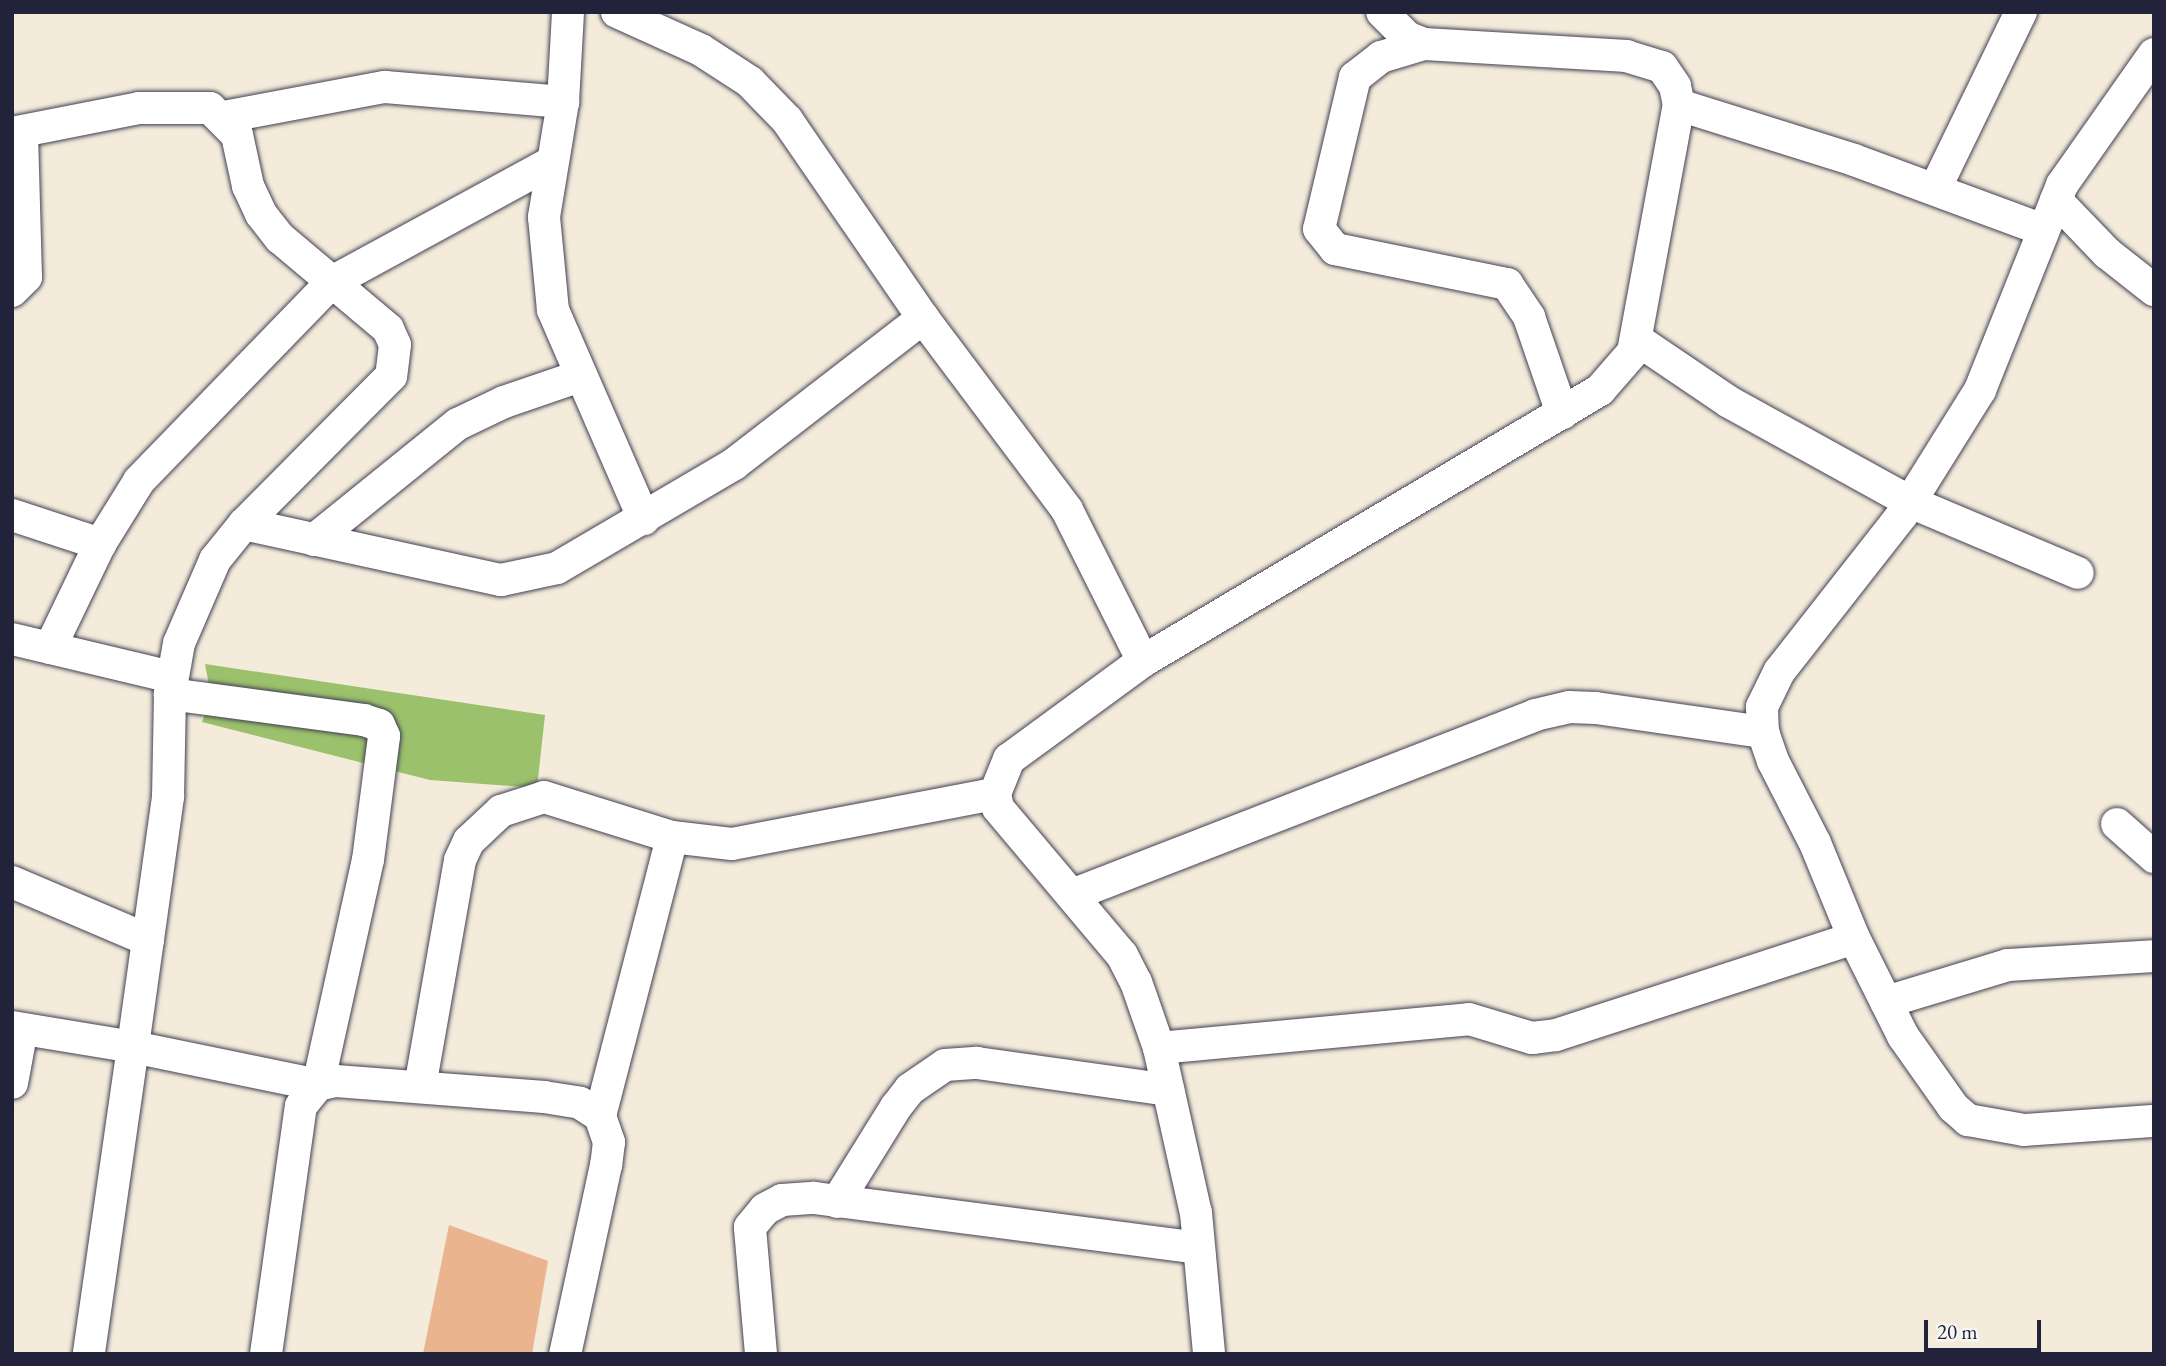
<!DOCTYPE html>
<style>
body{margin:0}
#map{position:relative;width:2166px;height:1366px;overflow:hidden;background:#f4ebdb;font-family:"EB Garamond",serif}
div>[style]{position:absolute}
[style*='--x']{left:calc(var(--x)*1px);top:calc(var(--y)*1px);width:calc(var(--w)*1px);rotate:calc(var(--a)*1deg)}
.green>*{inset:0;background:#9bc16c}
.building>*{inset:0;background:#e9b48e}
.roads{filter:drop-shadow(0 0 2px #424053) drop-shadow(0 0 2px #424053)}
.street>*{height:32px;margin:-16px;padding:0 16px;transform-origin:16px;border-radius:16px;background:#fff}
span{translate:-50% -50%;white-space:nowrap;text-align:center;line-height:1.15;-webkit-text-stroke:7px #f6f6f2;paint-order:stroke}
.frame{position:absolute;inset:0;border:14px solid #22223b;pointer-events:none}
.scale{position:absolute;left:1924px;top:1320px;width:117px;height:32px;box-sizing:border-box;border:4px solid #22223b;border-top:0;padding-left:9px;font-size:21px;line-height:24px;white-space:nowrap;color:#22223b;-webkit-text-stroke:5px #f6f6f2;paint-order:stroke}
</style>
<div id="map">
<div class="green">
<i style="clip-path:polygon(205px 664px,545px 715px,537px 788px,430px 780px,202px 722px,211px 696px)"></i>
</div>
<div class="building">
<i style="clip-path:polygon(449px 1225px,548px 1261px,532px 1354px,423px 1354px)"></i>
</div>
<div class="roads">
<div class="street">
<i style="--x:617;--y:12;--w:92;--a:24.3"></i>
<i style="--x:701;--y:50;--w:59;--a:33.1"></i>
<i style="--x:750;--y:82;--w:53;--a:45.8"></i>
<i style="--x:787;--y:120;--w:240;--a:55.5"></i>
<i style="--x:923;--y:318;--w:240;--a:53.1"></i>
<i style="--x:1067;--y:510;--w:169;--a:63.3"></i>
<i style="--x:1143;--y:661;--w:166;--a:143.8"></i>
<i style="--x:1009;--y:759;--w:38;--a:112"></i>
<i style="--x:995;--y:794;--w:14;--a:78"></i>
<i style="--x:998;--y:808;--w:192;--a:49.9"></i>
<i style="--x:1122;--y:955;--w:30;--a:63"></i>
<i style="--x:1136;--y:982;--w:70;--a:70.8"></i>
<i style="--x:1159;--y:1048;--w:169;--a:77.4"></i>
<i style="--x:1196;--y:1213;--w:142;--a:84.7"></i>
<i style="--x:1424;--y:44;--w:45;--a:163.2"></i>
<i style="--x:1381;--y:57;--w:33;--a:142"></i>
<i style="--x:1355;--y:77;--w:156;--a:103.3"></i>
<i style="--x:1319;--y:229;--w:26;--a:51"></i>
<i style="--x:1335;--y:249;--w:176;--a:11.5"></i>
<i style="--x:1507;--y:284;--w:40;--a:56"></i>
<i style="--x:1529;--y:317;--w:102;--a:71"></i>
<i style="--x:2154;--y:54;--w:160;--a:125.1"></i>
<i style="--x:2062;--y:185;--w:221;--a:111.8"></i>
<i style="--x:1980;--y:390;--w:147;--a:122"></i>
<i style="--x:1902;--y:515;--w:199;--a:128.1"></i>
<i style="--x:1779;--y:672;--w:39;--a:116"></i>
<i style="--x:1762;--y:707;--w:25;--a:88"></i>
<i style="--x:1763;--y:732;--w:31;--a:71"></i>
<i style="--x:1773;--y:761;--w:92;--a:62.9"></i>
<i style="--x:1815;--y:843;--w:103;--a:67.7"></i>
<i style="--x:1854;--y:938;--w:110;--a:63.4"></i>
<i style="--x:1903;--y:1036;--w:87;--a:54.8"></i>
<i style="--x:1953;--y:1107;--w:20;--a:41"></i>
<i style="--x:1968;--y:1120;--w:57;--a:10.1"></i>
<i style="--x:2024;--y:1130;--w:130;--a:-4"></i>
<i style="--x:563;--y:102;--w:117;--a:99.4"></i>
<i style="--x:544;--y:217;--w:93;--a:84.5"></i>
<i style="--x:553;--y:310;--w:228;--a:66.5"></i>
<i style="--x:1679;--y:105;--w:183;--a:17.4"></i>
<i style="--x:1854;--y:160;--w:202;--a:20.3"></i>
<i style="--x:224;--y:117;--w:164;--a:-10.6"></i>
<i style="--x:385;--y:87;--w:179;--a:4.8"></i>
<i style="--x:563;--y:102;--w:90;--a:-86.8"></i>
<i style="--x:12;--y:133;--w:129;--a:-11.1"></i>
<i style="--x:139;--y:108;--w:71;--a:0"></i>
<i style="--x:210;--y:108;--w:38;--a:45"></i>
<i style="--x:237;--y:135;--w:52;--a:77.8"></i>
<i style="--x:248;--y:186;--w:31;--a:65"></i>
<i style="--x:261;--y:214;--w:31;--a:52"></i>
<i style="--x:280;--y:238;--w:141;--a:40.1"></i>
<i style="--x:388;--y:329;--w:17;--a:66"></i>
<i style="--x:395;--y:345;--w:31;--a:97"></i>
<i style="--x:391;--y:376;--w:209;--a:134.8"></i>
<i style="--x:244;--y:524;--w:46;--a:128.9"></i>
<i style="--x:215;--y:560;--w:90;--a:113.4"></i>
<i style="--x:179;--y:643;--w:52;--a:100"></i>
<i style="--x:170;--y:694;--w:103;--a:91.1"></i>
<i style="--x:168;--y:797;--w:252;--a:98"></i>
<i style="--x:133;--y:1047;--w:189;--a:11.6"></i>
<i style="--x:318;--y:1085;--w:230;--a:-77.5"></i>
<i style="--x:368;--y:860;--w:125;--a:-82.6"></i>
<i style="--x:384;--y:736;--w:12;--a:-114"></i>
<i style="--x:379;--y:725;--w:16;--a:-162"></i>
<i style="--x:364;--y:720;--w:196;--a:-172.4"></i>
<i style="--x:1935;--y:189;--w:197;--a:-64.1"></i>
<i style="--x:2056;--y:200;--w:74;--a:46.1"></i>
<i style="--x:2107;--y:253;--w:60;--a:38.2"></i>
<i style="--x:12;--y:291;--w:20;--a:-45"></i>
<i style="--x:26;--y:277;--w:144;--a:-91.6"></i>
<i style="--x:1636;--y:339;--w:112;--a:34.1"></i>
<i style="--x:1729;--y:402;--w:207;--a:28.9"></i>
<i style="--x:1910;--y:502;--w:182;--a:22.9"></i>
<i style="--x:12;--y:515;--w:93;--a:18.2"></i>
<i style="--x:244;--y:524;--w:263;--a:12.3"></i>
<i style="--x:501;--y:580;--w:57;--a:-12.1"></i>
<i style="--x:557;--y:568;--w:205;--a:-30.4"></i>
<i style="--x:734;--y:464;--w:239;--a:-37.7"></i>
<i style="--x:314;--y:540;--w:185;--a:-38.9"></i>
<i style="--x:458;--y:424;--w:51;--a:-25.6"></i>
<i style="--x:504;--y:402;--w:80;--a:-18.9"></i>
<i style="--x:12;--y:639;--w:164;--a:13.4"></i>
<i style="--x:50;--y:648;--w:115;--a:-64.3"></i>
<i style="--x:100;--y:544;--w:74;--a:-58.2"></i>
<i style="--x:139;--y:481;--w:277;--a:-45.9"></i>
<i style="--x:332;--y:282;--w:251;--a:-28.6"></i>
<i style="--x:1143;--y:661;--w:531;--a:-30.67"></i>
<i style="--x:1600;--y:390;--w:50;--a:-49"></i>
<i style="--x:1633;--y:352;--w:251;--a:-79.5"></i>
<i style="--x:1679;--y:105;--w:19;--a:-102"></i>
<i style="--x:1675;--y:86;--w:23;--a:-124"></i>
<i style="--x:1662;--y:67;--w:37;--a:-163"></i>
<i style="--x:1627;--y:56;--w:203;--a:-176.6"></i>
<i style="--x:1424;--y:44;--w:18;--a:-158"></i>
<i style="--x:1407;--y:37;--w:35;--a:-135"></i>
<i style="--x:2117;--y:824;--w:50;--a:41.7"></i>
<i style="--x:12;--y:882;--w:148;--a:23.1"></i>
<i style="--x:1072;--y:895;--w:497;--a:-21.2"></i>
<i style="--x:1535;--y:715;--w:35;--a:-13"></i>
<i style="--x:1569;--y:707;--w:27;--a:2"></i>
<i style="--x:1596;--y:708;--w:169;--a:8.2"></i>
<i style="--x:1886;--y:1002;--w:127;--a:-16.9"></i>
<i style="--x:2008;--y:965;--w:146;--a:-3.5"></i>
<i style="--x:12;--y:1027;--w:123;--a:9.4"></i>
<i style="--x:133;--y:1047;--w:310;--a:98.2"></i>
<i style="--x:1159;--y:1048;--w:311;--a:-5.3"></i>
<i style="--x:1469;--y:1019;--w:66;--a:16.8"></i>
<i style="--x:1532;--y:1038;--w:24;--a:-7"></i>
<i style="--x:1556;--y:1035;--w:313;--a:-18"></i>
<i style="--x:12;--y:1083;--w:55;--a:-79.5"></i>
<i style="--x:420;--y:1087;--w:230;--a:-80"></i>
<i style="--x:460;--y:860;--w:21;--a:-65"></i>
<i style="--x:469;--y:841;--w:44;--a:-43.2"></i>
<i style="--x:501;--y:811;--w:45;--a:-18"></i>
<i style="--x:544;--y:797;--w:134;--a:17.4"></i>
<i style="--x:672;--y:837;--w:60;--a:6.7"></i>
<i style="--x:732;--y:844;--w:268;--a:-10.8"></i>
<i style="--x:600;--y:1116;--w:288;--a:-75.5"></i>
<i style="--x:837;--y:1202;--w:112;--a:-58.2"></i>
<i style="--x:896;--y:1107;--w:23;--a:-52"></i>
<i style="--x:910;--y:1089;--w:42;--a:-34.4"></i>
<i style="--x:945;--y:1065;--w:32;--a:-4"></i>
<i style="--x:977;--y:1063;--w:193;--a:8"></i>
<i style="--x:266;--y:1354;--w:250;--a:-82"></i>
<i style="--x:301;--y:1106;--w:27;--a:-51"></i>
<i style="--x:318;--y:1085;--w:18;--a:-13"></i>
<i style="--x:336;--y:1081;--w:209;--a:4.4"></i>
<i style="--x:544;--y:1097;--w:36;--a:9"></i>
<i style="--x:580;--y:1103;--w:24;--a:33"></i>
<i style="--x:600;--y:1116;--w:28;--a:71"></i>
<i style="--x:609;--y:1142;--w:23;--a:97"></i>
<i style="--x:606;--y:1165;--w:193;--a:102.2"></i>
<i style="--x:761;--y:1354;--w:127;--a:-95"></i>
<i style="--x:750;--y:1227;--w:23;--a:-50"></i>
<i style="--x:765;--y:1209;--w:19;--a:-28"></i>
<i style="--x:782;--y:1200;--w:32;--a:-4"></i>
<i style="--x:814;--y:1198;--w:387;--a:7.4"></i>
</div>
</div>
<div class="frame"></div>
<div class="scale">20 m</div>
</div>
